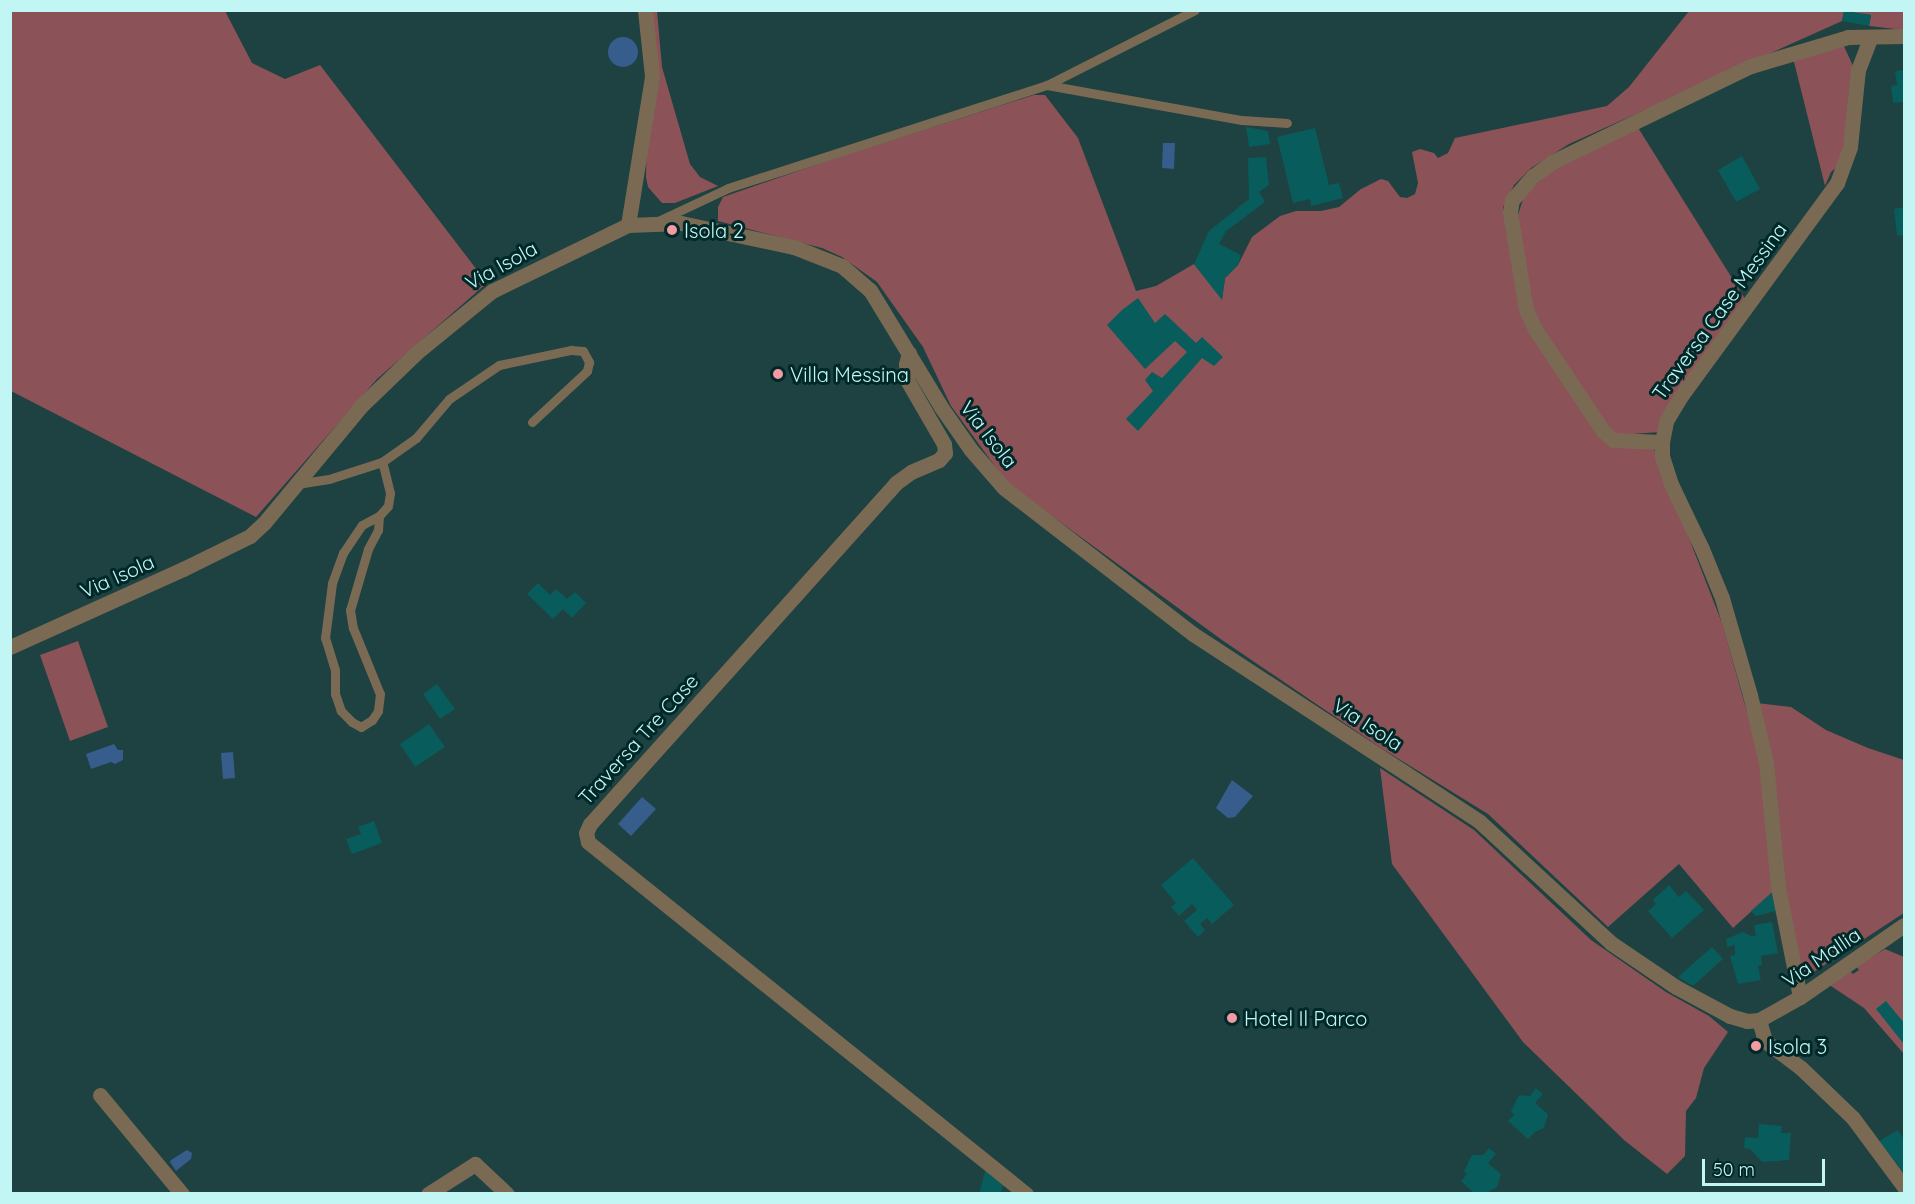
<!DOCTYPE html>
<style>
body{margin:0}
#map{position:relative;width:1915px;height:1204px;overflow:hidden;background:#1d4241;font-family:Quicksand,sans-serif}
div>[style]{position:absolute}
[style*='--x']{left:calc(var(--x)*1px);top:calc(var(--y)*1px);width:calc(var(--w)*1px);rotate:calc(var(--a)*1deg)}
.green>*{inset:0;background:#8b5257}
.water>*{inset:0;background:#365d8c}
.round{border-radius:50%}
.building>*{inset:0;background:#085c5b}
.service>*{height:9px;margin:-4.5px;padding:0 4.5px;transform-origin:4.5px;border-radius:4.5px;background:#7b6a53}
.minor>*{height:15px;margin:-7.5px;padding:0 7.5px;transform-origin:7.5px;border-radius:7.5px;background:#7b6a53}
.tertiary>*{height:15px;margin:-7.5px;padding:0 7.5px;transform-origin:7.5px;border-radius:7.5px;background:#7b6a53}
.dots>*{width:16px;height:16px;translate:-50% -50%;box-sizing:border-box;border:3px solid #002828;border-radius:50%}
span{translate:-50% -50%;white-space:nowrap;text-align:center;line-height:1.15;-webkit-text-stroke:6px #002828;paint-order:stroke}
.poi-label{font-size:20px;color:#c2f6f5}
.left{translate:0 -50%;text-align:left}
.street-label{font-size:20px;color:#c2f6f5}
.frame{position:absolute;inset:0;border:12px solid #c2f6f5;pointer-events:none}
.scale{position:absolute;left:1702px;top:1159px;width:123px;height:27px;box-sizing:border-box;border:3px solid #c2f6f5;border-top:0;padding-left:8px;font-size:18px;line-height:21px;white-space:nowrap;color:#c2f6f5;-webkit-text-stroke:4px #002828;paint-order:stroke}
</style>
<div id="map">
<div class="green">
<i style="clip-path:polygon(10px 11px,225px 11px,252px 63px,285px 79px,320px 65px,487px 283px,377px 379px,256px 517px,11px 391px)"></i>
<i style="clip-path:polygon(649px 11px,657px 11px,662px 67px,690px 164px,700px 177px,718px 186px,675px 203px,662px 203px,648px 187px,646px 177px)"></i>
<i style="clip-path:polygon(1689px 11px,1904px 11px,1904px 30px,1869px 26px,1871px 15px,1844px 11px,1842px 21px,1569px 144px,1531px 168px,1514px 185px,1503px 207px,1520px 305px,1600px 435px,1651px 447px,1655px 451px,1722px 623px,1760px 759px,1776px 889px,1733px 928px,1679px 864px,1608px 927px,1488px 814px,1381px 748px,1222px 640px,1008px 484px,951px 406px,923px 347px,877px 282px,842px 257px,822px 248px,718px 221px,718px 207px,723px 197px,836px 158px,1034px 95px,1045px 95px,1078px 138px,1136px 291px,1156px 286px,1194px 264px,1222px 299px,1225px 278px,1238px 265px,1252px 237px,1280px 216px,1296px 211px,1321px 211px,1339px 207px,1361px 189px,1381px 179px,1388px 181px,1400px 197px,1407px 198px,1415px 194px,1418px 183px,1412px 152px,1420px 149px,1434px 153px,1438px 158px,1448px 153px,1455px 138px,1607px 106px,1629px 87px)"></i>
<i style="clip-path:polygon(1843px 44px,1853px 66px,1846px 135px,1838px 166px,1831px 172px,1825px 186px,1793px 58px)"></i>
<i style="clip-path:polygon(1637px 126px,1745px 299px,1660px 432px,1619px 435px,1606px 426px,1537px 321px,1533px 311px,1517px 218px,1524px 196px,1546px 175px,1561px 165px)"></i>
<i style="clip-path:polygon(78px 641px,108px 727px,70px 741px,40px 655px)"></i>
<i style="clip-path:polygon(1757px 703px,1791px 707px,1826px 730px,1868px 748px,1904px 760px,1904px 913px,1806px 977px,1802px 974px,1784px 885px)"></i>
<i style="clip-path:polygon(1380px 768px,1474px 830px,1591px 940px,1666px 992px,1709px 1016px,1728px 1032px,1704px 1068px,1696px 1098px,1686px 1111px,1685px 1156px,1667px 1174px,1624px 1140px,1523px 1042px,1392px 864px)"></i>
<i style="clip-path:polygon(1885px 949px,1904px 957px,1904px 1054px,1864px 1008px,1828px 984px,1849px 970px,1853px 974px,1859px 970px,1856px 966px)"></i>
</div>
<div class="water">
<i class="round" style="left:608px;top:37px;width:30px;height:30px"></i>
<i style="clip-path:polygon(1163px 143px,1175px 143px,1174px 169px,1162px 168px)"></i>
<i style="clip-path:polygon(114px 744px,118px 750px,123px 750px,123px 760px,115px 764px,111px 762px,91px 769px,86px 754px)"></i>
<i style="clip-path:polygon(233px 752px,235px 778px,223px 779px,221px 753px)"></i>
<i style="clip-path:polygon(1232px 780px,1253px 796px,1235px 817px,1228px 818px,1216px 808px)"></i>
<i style="clip-path:polygon(642px 797px,656px 809px,631px 836px,618px 824px)"></i>
<i style="clip-path:polygon(187px 1150px,192px 1153px,191px 1159px,176px 1171px,170px 1162px,171px 1160px)"></i>
</div>
<div class="building">
<i style="clip-path:polygon(1844px 11px,1871px 15px,1869px 26px,1842px 21px)"></i>
<i style="clip-path:polygon(1904px 70px,1904px 102px,1893px 103px,1891px 86px,1897px 85px,1895px 71px)"></i>
<i style="clip-path:polygon(1246px 127px,1268px 131px,1270px 144px,1249px 147px)"></i>
<i style="clip-path:polygon(1315px 128px,1329px 185px,1339px 183px,1343px 198px,1311px 206px,1310px 199px,1293px 203px,1277px 137px)"></i>
<i style="clip-path:polygon(1742px 156px,1760px 189px,1736px 202px,1718px 170px)"></i>
<i style="clip-path:polygon(1266px 157px,1269px 185px,1259px 192px,1265px 202px,1226px 231px,1219px 244px,1241px 255px,1238px 265px,1225px 278px,1222px 300px,1194px 264px,1209px 231px,1249px 199px,1248px 158px)"></i>
<i style="clip-path:polygon(1904px 207px,1904px 235px,1897px 236px,1894px 209px)"></i>
<i style="clip-path:polygon(1138px 298px,1155px 323px,1165px 314px,1196px 343px,1202px 337px,1223px 357px,1214px 366px,1202px 358px,1138px 431px,1126px 419px,1153px 391px,1145px 380px,1152px 372px,1162px 378px,1187px 352px,1175px 341px,1145px 369px,1107px 325px,1122px 310px)"></i>
<i style="clip-path:polygon(538px 583px,550px 595px,556px 589px,567px 599px,575px 592px,586px 603px,572px 618px,563px 609px,553px 619px,527px 594px)"></i>
<i style="clip-path:polygon(437px 684px,455px 709px,440px 719px,423px 694px)"></i>
<i style="clip-path:polygon(429px 724px,445px 747px,415px 767px,400px 744px)"></i>
<i style="clip-path:polygon(374px 821px,382px 843px,352px 854px,346px 839px,361px 834px,358px 827px)"></i>
<i style="clip-path:polygon(1193px 858px,1234px 905px,1212px 924px,1207px 918px,1200px 924px,1205px 930px,1198px 937px,1184px 921px,1197px 910px,1192px 904px,1179px 916px,1171px 907px,1176px 903px,1161px 885px)"></i>
<i style="clip-path:polygon(1669px 885px,1679px 897px,1686px 891px,1704px 910px,1672px 938px,1648px 911px,1656px 904px,1653px 900px)"></i>
<i style="clip-path:polygon(1776px 889px,1779px 910px,1756px 916px,1751px 911px)"></i>
<i style="clip-path:polygon(1772px 922px,1778px 953px,1761px 956px,1762px 965px,1758px 966px,1761px 980px,1738px 984px,1730px 956px,1735px 955px,1735px 945px,1727px 947px,1726px 939px,1743px 932px,1751px 936px,1756px 936px,1754px 925px)"></i>
<i style="clip-path:polygon(1712px 947px,1723px 959px,1693px 986px,1678px 977px)"></i>
<i style="clip-path:polygon(1886px 1001px,1904px 1023px,1904px 1044px,1876px 1009px)"></i>
<i style="clip-path:polygon(1536px 1088px,1543px 1094px,1535px 1103px,1548px 1114px,1544px 1128px,1535px 1132px,1528px 1139px,1508px 1121px,1514px 1115px,1511px 1111px,1519px 1095px,1530px 1096px)"></i>
<i style="clip-path:polygon(1759px 1124px,1782px 1126px,1781px 1133px,1791px 1133px,1789px 1160px,1762px 1162px,1750px 1149px,1744px 1148px,1745px 1137px,1758px 1138px)"></i>
<i style="clip-path:polygon(1898px 1130px,1904px 1140px,1904px 1173px,1879px 1141px)"></i>
<i style="clip-path:polygon(1489px 1148px,1496px 1154px,1488px 1163px,1501px 1174px,1497px 1187px,1485px 1194px,1475px 1194px,1461px 1181px,1467px 1174px,1464px 1171px,1472px 1155px,1483px 1155px)"></i>
<i style="clip-path:polygon(986px 1168px,1004px 1183px,1000px 1194px,979px 1194px)"></i>
</div>
<div class="service">
<i style="--x:1047;--y:85;--w:198;--a:10.2"></i>
<i style="--x:1242;--y:120;--w:45;--a:3.8"></i>
<i style="--x:658;--y:221;--w:77;--a:-25.2"></i>
<i style="--x:728;--y:188;--w:335;--a:-17.9"></i>
<i style="--x:1047;--y:85;--w:166;--a:-26.9"></i>
<i style="--x:297;--y:484;--w:32;--a:-9"></i>
<i style="--x:329;--y:479;--w:56;--a:-17.8"></i>
<i style="--x:382;--y:462;--w:42;--a:-35.2"></i>
<i style="--x:416;--y:438;--w:51;--a:-49.8"></i>
<i style="--x:449;--y:399;--w:60;--a:-34.2"></i>
<i style="--x:499;--y:365;--w:74;--a:-11.8"></i>
<i style="--x:571;--y:350;--w:12;--a:5"></i>
<i style="--x:583;--y:351;--w:13;--a:61"></i>
<i style="--x:589;--y:362;--w:9;--a:103"></i>
<i style="--x:587;--y:371;--w:75;--a:137.2"></i>
<i style="--x:379;--y:516;--w:14;--a:94"></i>
<i style="--x:378;--y:530;--w:21;--a:118"></i>
<i style="--x:368;--y:549;--w:64;--a:106.4"></i>
<i style="--x:350;--y:610;--w:18;--a:81"></i>
<i style="--x:353;--y:628;--w:71;--a:67.8"></i>
<i style="--x:380;--y:694;--w:17;--a:97"></i>
<i style="--x:378;--y:711;--w:11;--a:124"></i>
<i style="--x:372;--y:720;--w:13;--a:148"></i>
<i style="--x:361;--y:727;--w:10;--a:-151"></i>
<i style="--x:352;--y:722;--w:16;--a:-135"></i>
<i style="--x:341;--y:711;--w:18;--a:-109"></i>
<i style="--x:335;--y:694;--w:24;--a:-90"></i>
<i style="--x:335;--y:670;--w:34;--a:-107"></i>
<i style="--x:325;--y:638;--w:55;--a:-82.7"></i>
<i style="--x:332;--y:583;--w:32;--a:-70"></i>
<i style="--x:343;--y:553;--w:34;--a:-56"></i>
<i style="--x:362;--y:525;--w:19;--a:-28"></i>
<i style="--x:379;--y:516;--w:13;--a:-48"></i>
<i style="--x:388;--y:506;--w:13;--a:-81"></i>
<i style="--x:390;--y:493;--w:32;--a:-104"></i>
</div>
<div class="minor">
<i style="--x:628;--y:225;--w:151;--a:-80.8"></i>
<i style="--x:652;--y:76;--w:66;--a:-96.1"></i>
<i style="--x:909;--y:353;--w:11;--a:105"></i>
<i style="--x:906;--y:364;--w:16;--a:86"></i>
<i style="--x:907;--y:380;--w:74;--a:60"></i>
<i style="--x:944;--y:444;--w:9;--a:84"></i>
<i style="--x:945;--y:453;--w:9;--a:131"></i>
<i style="--x:939;--y:460;--w:30;--a:157"></i>
<i style="--x:911;--y:472;--w:19;--a:144"></i>
<i style="--x:896;--y:483;--w:458;--a:131.9"></i>
<i style="--x:590;--y:824;--w:10;--a:114"></i>
<i style="--x:586;--y:833;--w:9;--a:77"></i>
<i style="--x:588;--y:842;--w:562;--a:38.79"></i>
<i style="--x:1662;--y:442;--w:49;--a:-177.7"></i>
<i style="--x:1613;--y:440;--w:13;--a:-138"></i>
<i style="--x:1603;--y:431;--w:123;--a:-123.7"></i>
<i style="--x:1535;--y:329;--w:21;--a:-115"></i>
<i style="--x:1526;--y:310;--w:99;--a:-99.3"></i>
<i style="--x:1510;--y:212;--w:12;--a:-81"></i>
<i style="--x:1512;--y:200;--w:32;--a:-49"></i>
<i style="--x:1533;--y:176;--w:24;--a:-36"></i>
<i style="--x:1552;--y:162;--w:221;--a:-25.8"></i>
<i style="--x:1751;--y:66;--w:101;--a:-16.6"></i>
<i style="--x:1848;--y:37;--w:56;--a:-1"></i>
<i style="--x:1800;--y:997;--w:112;--a:-101.3"></i>
<i style="--x:1778;--y:887;--w:125;--a:-95.5"></i>
<i style="--x:1766;--y:763;--w:70;--a:-103.2"></i>
<i style="--x:1750;--y:695;--w:101;--a:-106.1"></i>
<i style="--x:1722;--y:598;--w:53;--a:-112.2"></i>
<i style="--x:1702;--y:549;--w:72;--a:-115.5"></i>
<i style="--x:1671;--y:484;--w:29;--a:-108"></i>
<i style="--x:1662;--y:456;--w:14;--a:-90"></i>
<i style="--x:1662;--y:442;--w:21;--a:-79"></i>
<i style="--x:1666;--y:421;--w:29;--a:-59"></i>
<i style="--x:1681;--y:396;--w:264;--a:-53.8"></i>
<i style="--x:1837;--y:183;--w:38;--a:-70"></i>
<i style="--x:1850;--y:147;--w:77;--a:-84.1"></i>
<i style="--x:1858;--y:70;--w:34;--a:-69"></i>
<i style="--x:1759;--y:1020;--w:22;--a:74"></i>
<i style="--x:1765;--y:1041;--w:45;--a:36.9"></i>
<i style="--x:1801;--y:1068;--w:72;--a:43.9"></i>
<i style="--x:1853;--y:1118;--w:86;--a:53.5"></i>
<i style="--x:100;--y:1095;--w:129;--a:50.4"></i>
<i style="--x:428;--y:1194;--w:56;--a:-32.6"></i>
<i style="--x:475;--y:1164;--w:44;--a:43.2"></i>
</div>
<div class="tertiary">
<i style="--x:10;--y:647;--w:190;--a:-24.3"></i>
<i style="--x:183;--y:569;--w:75;--a:-26.2"></i>
<i style="--x:250;--y:536;--w:19;--a:-43"></i>
<i style="--x:264;--y:523;--w:153;--a:-50.3"></i>
<i style="--x:362;--y:405;--w:75;--a:-43.9"></i>
<i style="--x:416;--y:353;--w:98;--a:-39.2"></i>
<i style="--x:492;--y:291;--w:151;--a:-25.9"></i>
<i style="--x:628;--y:225;--w:53;--a:-2.2"></i>
<i style="--x:681;--y:223;--w:116;--a:12"></i>
<i style="--x:794;--y:247;--w:52;--a:21.6"></i>
<i style="--x:842;--y:266;--w:37;--a:41"></i>
<i style="--x:870;--y:290;--w:137;--a:58.7"></i>
<i style="--x:941;--y:407;--w:52;--a:55.1"></i>
<i style="--x:971;--y:450;--w:50;--a:49"></i>
<i style="--x:1004;--y:488;--w:239;--a:37.7"></i>
<i style="--x:1193;--y:634;--w:343;--a:33.2"></i>
<i style="--x:1480;--y:822;--w:178;--a:42.7"></i>
<i style="--x:1611;--y:943;--w:78;--a:34.1"></i>
<i style="--x:1676;--y:987;--w:61;--a:28.2"></i>
<i style="--x:1730;--y:1016;--w:18;--a:16"></i>
<i style="--x:1747;--y:1021;--w:12;--a:-5"></i>
<i style="--x:1759;--y:1020;--w:47;--a:-29.3"></i>
<i style="--x:1800;--y:997;--w:126;--a:-34.7"></i>
</div>
<div class="dots">
<i style="left:672px;top:230px;background:#f49aa2"></i>
<i style="left:778px;top:374px;background:#f49aa2"></i>
<i style="left:1232px;top:1018px;background:#f49aa2"></i>
<i style="left:1756px;top:1046px;background:#f49aa2"></i>
</div>
<div class="poi-label">
<span class="left" style="left:684px;top:230px">Isola 2</span>
<span class="left" style="left:790px;top:374px">Villa Messina</span>
<span class="left" style="left:1244px;top:1018px">Hotel Il Parco</span>
<span class="left" style="left:1768px;top:1046px">Isola 3</span>
</div>
<div class="street-label">
<span style="left:501px;top:265px;rotate:-29deg">Via Isola</span>
<span style="left:1719px;top:311px;rotate:-54deg">Traversa Case Messina</span>
<span style="left:989px;top:434px;rotate:52deg">Via Isola</span>
<span style="left:117px;top:576px;rotate:-24deg">Via Isola</span>
<span style="left:1368px;top:724px;rotate:33deg">Via Isola</span>
<span style="left:638px;top:739px;rotate:-48deg">Traversa Tre Case</span>
<span style="left:1821px;top:957px;rotate:-34deg">Via Mallia</span>
</div>
<div class="frame"></div>
<div class="scale">50 m</div>
</div>
